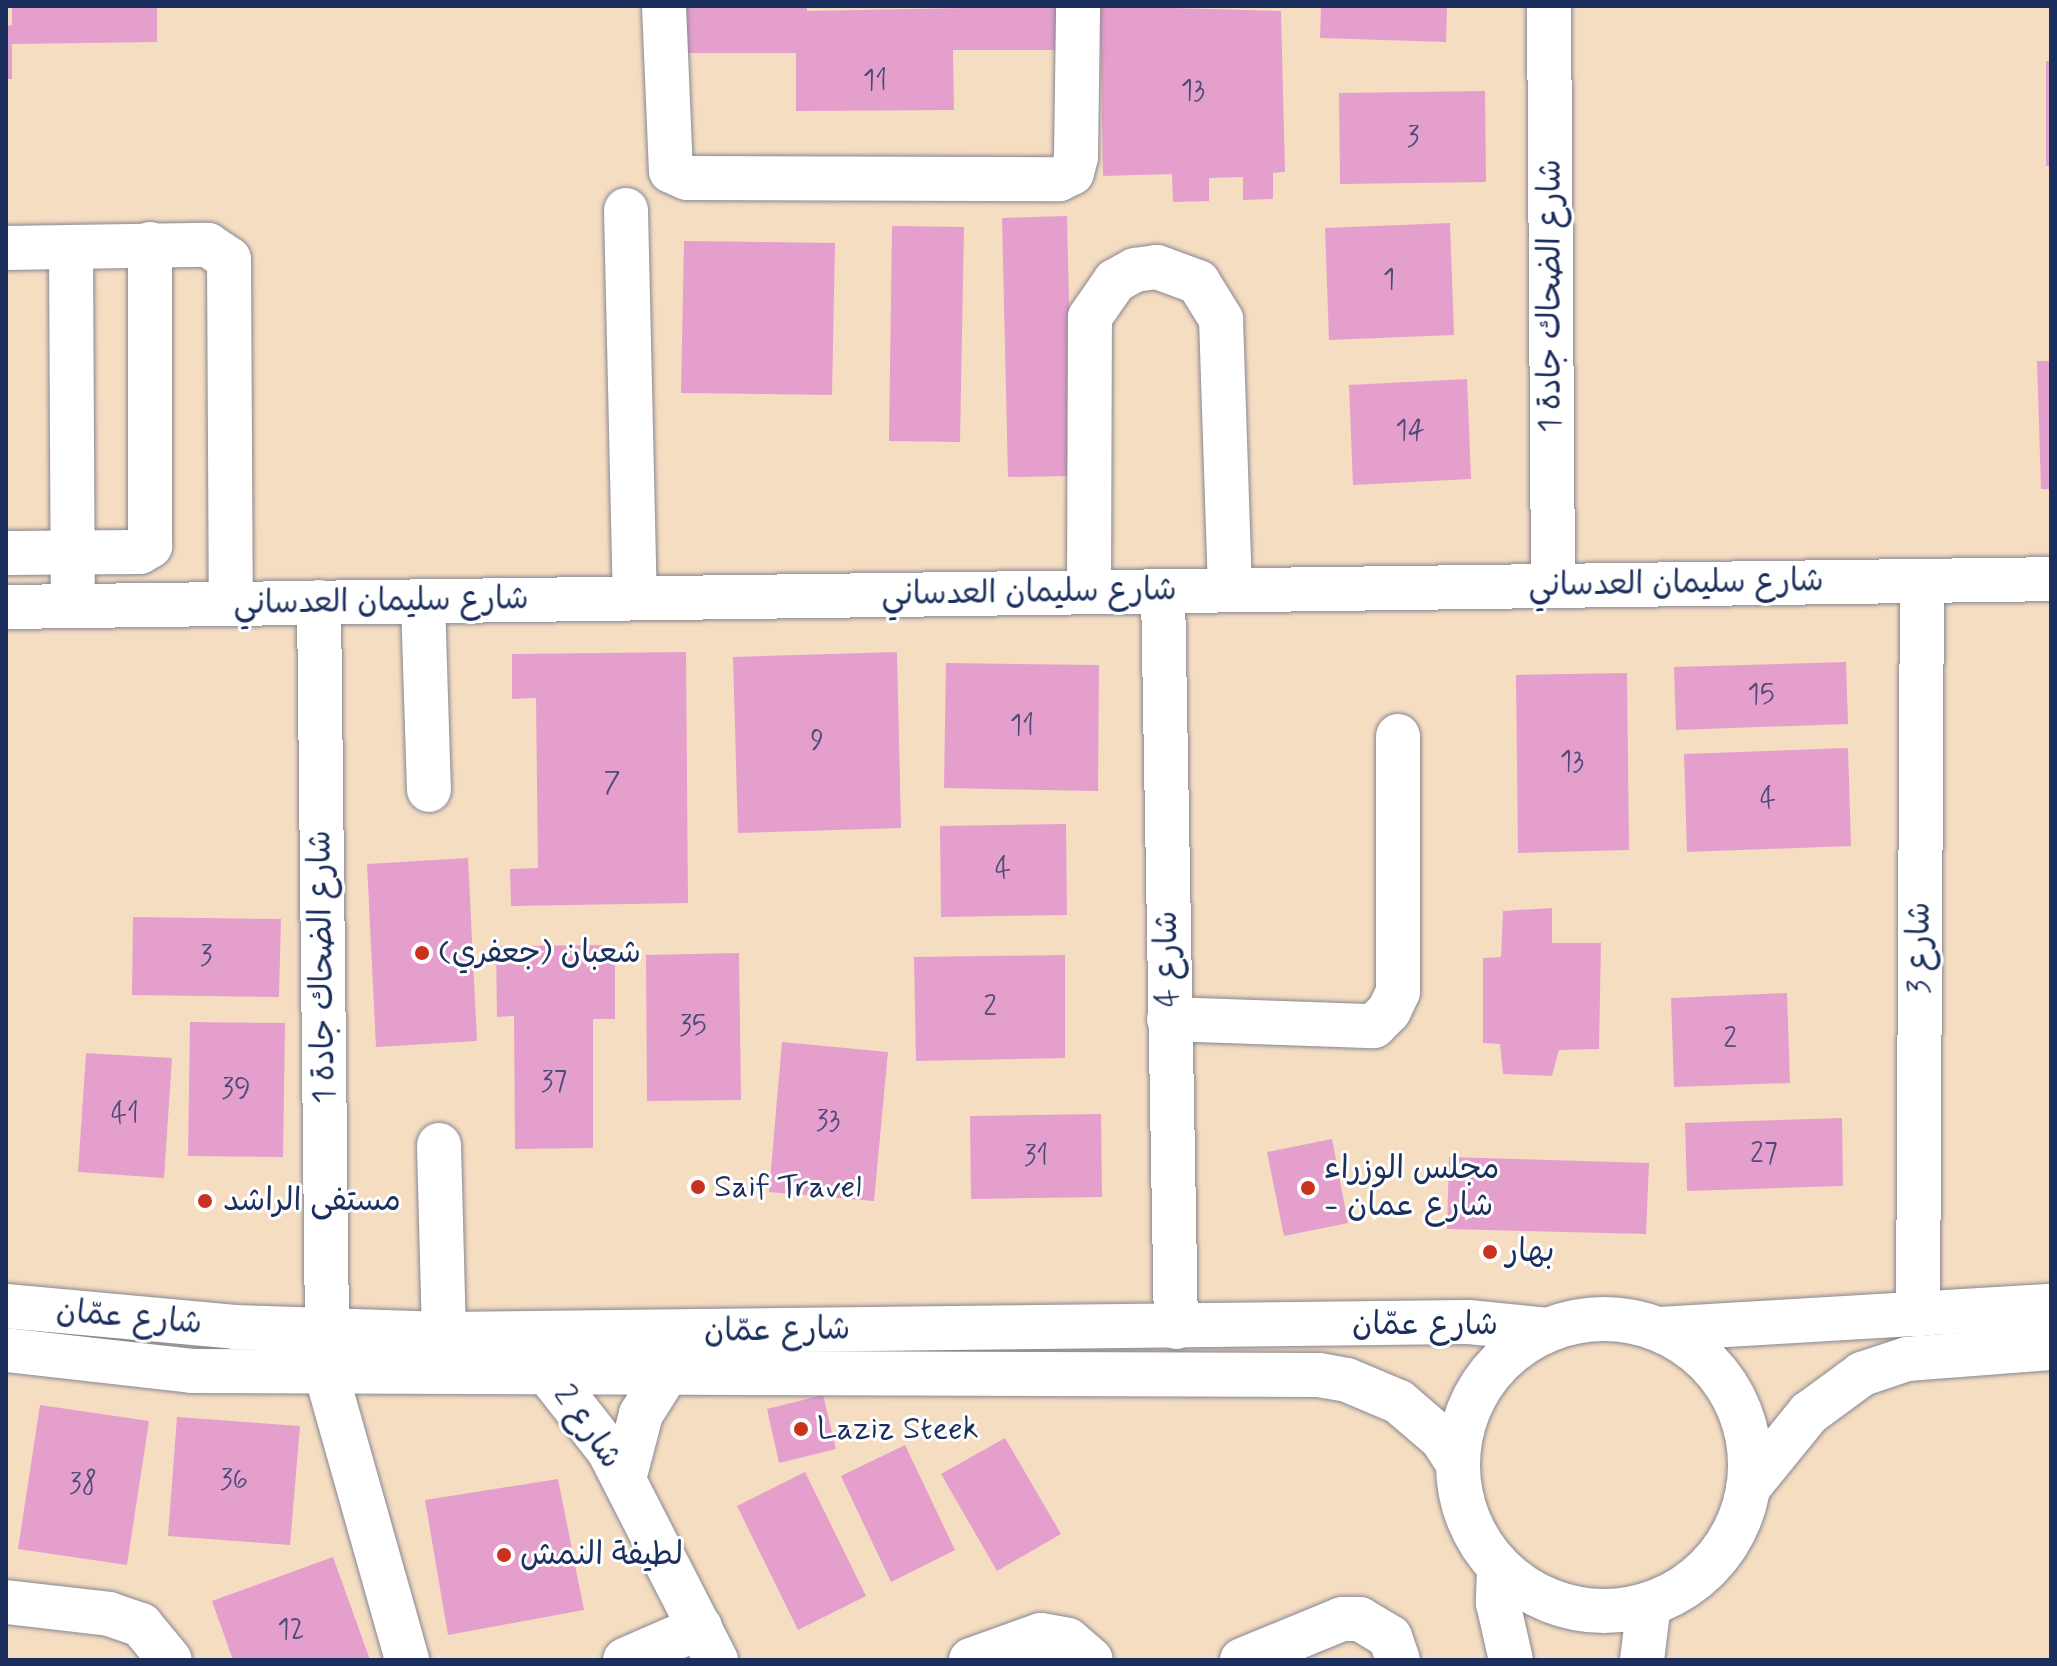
<!DOCTYPE html>
<meta charset="utf-8">
<style>
body{margin:0}
#map{position:relative;width:2057px;height:1666px;overflow:hidden;background:#f5ddc2;font-family:Mynerve,"Playpen Sans Arabic",sans-serif}
div>[style]{position:absolute}
[style*='--x']{left:calc(var(--x)*1px);top:calc(var(--y)*1px);width:calc(var(--w)*1px);rotate:calc(var(--a)*1deg)}
.building>*{inset:0;background:#e59fcd}
.roads{filter:drop-shadow(0 0 2px #888690) drop-shadow(0 0 2px #888690)}
.minor>*{height:44px;margin:-22px;padding:0 22px;transform-origin:22px;border-radius:22px;background:#fff}
.major>*{height:44px;margin:-22px;padding:0 22px;transform-origin:22px;border-radius:22px;background:#fff}
.major>.ring{margin:-22px;padding:0;box-sizing:content-box;background:none;border:44px solid #fff;border-radius:50%}
.dots>*{width:22px;height:22px;translate:-50% -50%;box-sizing:border-box;border:4px solid #fff;border-radius:50%}
span{translate:-50% -50%;white-space:nowrap;text-align:center;line-height:1.15;-webkit-text-stroke:6px #fff;paint-order:stroke}
.number-label{font-size:28px;color:#4e4b7a}
.number-label span{-webkit-text-stroke-width:0}
.street-label{font-size:32px;color:#1b2f5e}
.poi-label{font-size:32px;color:#1b2f5e}
.left{translate:0 -50%;text-align:left}
.frame{position:absolute;inset:0;border:8px solid #1b2f5e;pointer-events:none}
</style>
<div id="map">
<div class="building">
<i style="clip-path:polygon(12px 6px,157px 6px,157px 42px,12px 44px,12px 79px,6px 79px,6px 26px,12px 25px)"></i>
<i style="clip-path:polygon(682px 6px,807px 6px,807px 11px,1071px 6px,1071px 50px,953px 50px,954px 110px,796px 111px,796px 53px,682px 53px)"></i>
<i style="clip-path:polygon(1100px 6px,1281px 11px,1285px 172px,1273px 173px,1273px 199px,1243px 200px,1243px 177px,1209px 178px,1209px 201px,1173px 202px,1172px 174px,1103px 176px)"></i>
<i style="clip-path:polygon(1321px 6px,1447px 6px,1446px 42px,1320px 38px)"></i>
<i style="clip-path:polygon(2046px 61px,2051px 61px,2051px 166px,2046px 166px)"></i>
<i style="clip-path:polygon(1485px 91px,1486px 182px,1340px 184px,1339px 93px)"></i>
<i style="clip-path:polygon(1067px 216px,1073px 476px,1008px 477px,1002px 218px)"></i>
<i style="clip-path:polygon(1450px 223px,1454px 335px,1329px 340px,1325px 228px)"></i>
<i style="clip-path:polygon(892px 226px,964px 227px,960px 442px,889px 441px)"></i>
<i style="clip-path:polygon(684px 241px,835px 243px,832px 395px,681px 393px)"></i>
<i style="clip-path:polygon(2037px 361px,2051px 361px,2051px 489px,2041px 489px)"></i>
<i style="clip-path:polygon(1467px 379px,1471px 479px,1353px 485px,1349px 385px)"></i>
<i style="clip-path:polygon(686px 652px,688px 903px,511px 906px,510px 869px,538px 868px,536px 698px,512px 699px,512px 654px)"></i>
<i style="clip-path:polygon(897px 652px,901px 828px,738px 833px,733px 657px)"></i>
<i style="clip-path:polygon(1846px 662px,1848px 724px,1676px 730px,1674px 667px)"></i>
<i style="clip-path:polygon(946px 663px,1099px 665px,1098px 791px,944px 788px)"></i>
<i style="clip-path:polygon(1627px 673px,1629px 850px,1518px 853px,1516px 675px)"></i>
<i style="clip-path:polygon(1848px 748px,1851px 846px,1687px 852px,1684px 754px)"></i>
<i style="clip-path:polygon(1066px 824px,1067px 915px,941px 917px,940px 826px)"></i>
<i style="clip-path:polygon(468px 858px,477px 1041px,376px 1047px,367px 864px)"></i>
<i style="clip-path:polygon(1552px 908px,1552px 943px,1601px 943px,1599px 1049px,1559px 1050px,1552px 1076px,1503px 1074px,1500px 1044px,1483px 1043px,1483px 958px,1501px 957px,1503px 911px)"></i>
<i style="clip-path:polygon(133px 917px,281px 919px,279px 997px,132px 995px)"></i>
<i style="clip-path:polygon(615px 945px,615px 1019px,593px 1019px,593px 1148px,515px 1149px,514px 1016px,497px 1017px,496px 946px)"></i>
<i style="clip-path:polygon(739px 953px,741px 1100px,647px 1101px,646px 955px)"></i>
<i style="clip-path:polygon(1065px 955px,1065px 1058px,916px 1061px,914px 957px)"></i>
<i style="clip-path:polygon(1787px 993px,1790px 1083px,1674px 1087px,1671px 998px)"></i>
<i style="clip-path:polygon(190px 1022px,285px 1023px,283px 1157px,188px 1156px)"></i>
<i style="clip-path:polygon(782px 1042px,888px 1052px,874px 1201px,769px 1192px)"></i>
<i style="clip-path:polygon(86px 1053px,172px 1058px,164px 1178px,78px 1172px)"></i>
<i style="clip-path:polygon(1101px 1114px,1102px 1197px,971px 1199px,970px 1116px)"></i>
<i style="clip-path:polygon(1842px 1118px,1843px 1186px,1687px 1191px,1685px 1123px)"></i>
<i style="clip-path:polygon(1332px 1139px,1348px 1223px,1284px 1236px,1267px 1152px)"></i>
<i style="clip-path:polygon(1449px 1157px,1649px 1163px,1646px 1234px,1447px 1229px)"></i>
<i style="clip-path:polygon(823px 1395px,836px 1449px,779px 1463px,767px 1409px)"></i>
<i style="clip-path:polygon(40px 1405px,149px 1421px,127px 1565px,18px 1549px)"></i>
<i style="clip-path:polygon(177px 1417px,300px 1426px,290px 1545px,168px 1536px)"></i>
<i style="clip-path:polygon(1005px 1438px,1061px 1534px,997px 1571px,941px 1474px)"></i>
<i style="clip-path:polygon(905px 1445px,955px 1550px,891px 1582px,841px 1476px)"></i>
<i style="clip-path:polygon(805px 1472px,866px 1596px,798px 1630px,737px 1506px)"></i>
<i style="clip-path:polygon(558px 1479px,584px 1610px,448px 1635px,425px 1500px)"></i>
<i style="clip-path:polygon(333px 1557px,370px 1660px,233px 1660px,212px 1601px)"></i>
</div>
<div class="roads">
<div class="minor">
<i style="--x:664;--y:6;--w:165;--a:87.6"></i>
<i style="--x:671;--y:171;--w:17;--a:24"></i>
<i style="--x:687;--y:178;--w:372;--a:0.2"></i>
<i style="--x:1059;--y:179;--w:14;--a:-25"></i>
<i style="--x:1072;--y:173;--w:16;--a:-76"></i>
<i style="--x:1076;--y:157;--w:151;--a:-89.2"></i>
<i style="--x:1549;--y:6;--w:580;--a:89.6"></i>
<i style="--x:626;--y:210;--w:388;--a:88.7"></i>
<i style="--x:6;--y:248;--w:202;--a:-0.9"></i>
<i style="--x:208;--y:245;--w:25;--a:34"></i>
<i style="--x:229;--y:259;--w:345;--a:89.7"></i>
<i style="--x:71;--y:249;--w:333;--a:89.7"></i>
<i style="--x:6;--y:553;--w:134;--a:-0.4"></i>
<i style="--x:140;--y:552;--w:12;--a:-31"></i>
<i style="--x:150;--y:546;--w:302;--a:-90"></i>
<i style="--x:1163;--y:591;--w:736;--a:88.99"></i>
<i style="--x:1089;--y:592;--w:275;--a:-89.8"></i>
<i style="--x:1090;--y:317;--w:44;--a:-55.2"></i>
<i style="--x:1115;--y:281;--w:23;--a:-29"></i>
<i style="--x:1135;--y:270;--w:22;--a:-8"></i>
<i style="--x:1157;--y:267;--w:44;--a:20.1"></i>
<i style="--x:1198;--y:282;--w:44;--a:58.1"></i>
<i style="--x:1221;--y:319;--w:271;--a:88.1"></i>
<i style="--x:423;--y:601;--w:189;--a:88.2"></i>
<i style="--x:319;--y:602;--w:729;--a:89.37"></i>
<i style="--x:6;--y:607;--w:2045;--a:-0.78"></i>
<i style="--x:1169;--y:1019;--w:205;--a:2"></i>
<i style="--x:1374;--y:1026;--w:21;--a:-45"></i>
<i style="--x:1389;--y:1011;--w:21;--a:-65"></i>
<i style="--x:1398;--y:992;--w:256;--a:-90"></i>
<i style="--x:439;--y:1145;--w:189;--a:88.5"></i>
<i style="--x:1918;--y:1315;--w:734;--a:-89.69"></i>
<i style="--x:326;--y:1373;--w:298;--a:74.2"></i>
<i style="--x:550;--y:1376;--w:95;--a:51.8"></i>
<i style="--x:609;--y:1451;--w:235;--a:62.9"></i>
<i style="--x:624;--y:1479;--w:67;--a:-75.3"></i>
<i style="--x:641;--y:1414;--w:45;--a:-57.7"></i>
<i style="--x:1499;--y:1568;--w:35;--a:92"></i>
<i style="--x:1498;--y:1603;--w:58;--a:77.2"></i>
<i style="--x:6;--y:1602;--w:104;--a:6.6"></i>
<i style="--x:109;--y:1614;--w:34;--a:19"></i>
<i style="--x:141;--y:1625;--w:45;--a:50.4"></i>
<i style="--x:625;--y:1660;--w:82;--a:-23.7"></i>
<i style="--x:971;--y:1660;--w:74;--a:-19.7"></i>
<i style="--x:1041;--y:1635;--w:27;--a:10"></i>
<i style="--x:1068;--y:1640;--w:30;--a:41"></i>
<i style="--x:1242;--y:1660;--w:108;--a:-22.3"></i>
<i style="--x:1342;--y:1619;--w:18;--a:0"></i>
<i style="--x:1360;--y:1619;--w:35;--a:31"></i>
<i style="--x:1390;--y:1637;--w:24;--a:71"></i>
<i style="--x:1642;--y:1660;--w:56;--a:-82.9"></i>
</div>
<div class="major">
<i style="--x:6;--y:1306;--w:230;--a:5.2"></i>
<i style="--x:235;--y:1327;--w:209;--a:1.9"></i>
<i style="--x:444;--y:1334;--w:1025;--a:-0.67"></i>
<i style="--x:1469;--y:1322;--w:79;--a:5.8"></i>
<i class="ring" style="left:1458px;top:1319px;width:248px;height:248px"></i>
<i style="--x:1660;--y:1329;--w:392;--a:-3.4"></i>
<i style="--x:6;--y:1350;--w:187;--a:6.4"></i>
<i style="--x:192;--y:1371;--w:1127;--a:0.2"></i>
<i style="--x:1319;--y:1375;--w:28;--a:10"></i>
<i style="--x:1347;--y:1380;--w:56;--a:22.9"></i>
<i style="--x:1399;--y:1402;--w:57;--a:40.7"></i>
<i style="--x:1442;--y:1439;--w:27;--a:57"></i>
<i style="--x:1748;--y:1488;--w:97;--a:-50.9"></i>
<i style="--x:1809;--y:1413;--w:66;--a:-36.3"></i>
<i style="--x:1862;--y:1374;--w:47;--a:-18.4"></i>
<i style="--x:1907;--y:1359;--w:144;--a:-4.4"></i>
</div>
</div>
<div class="dots">
<i style="left:422px;top:953px;background:#c8321e"></i>
<i style="left:698px;top:1187px;background:#c8321e"></i>
<i style="left:1308px;top:1188px;background:#c8321e"></i>
<i style="left:205px;top:1201px;background:#c8321e"></i>
<i style="left:1490px;top:1252px;background:#c8321e"></i>
<i style="left:801px;top:1429px;background:#c8321e"></i>
<i style="left:504px;top:1555px;background:#c8321e"></i>
</div>
<div class="number-label">
<span style="left:875px;top:82px">11</span>
<span style="left:1193px;top:92px">13</span>
<span style="left:1413px;top:138px">3</span>
<span style="left:1389px;top:281px">1</span>
<span style="left:1410px;top:432px">14</span>
<span style="left:1761px;top:696px">15</span>
<span style="left:1022px;top:727px">11</span>
<span style="left:817px;top:742px">9</span>
<span style="left:1572px;top:763px">13</span>
<span style="left:612px;top:784px">7</span>
<span style="left:1768px;top:800px">4</span>
<span style="left:1003px;top:870px">4</span>
<span style="left:206px;top:957px">3</span>
<span style="left:990px;top:1008px">2</span>
<span style="left:693px;top:1027px">35</span>
<span style="left:1730px;top:1040px">2</span>
<span style="left:554px;top:1083px">37</span>
<span style="left:236px;top:1090px">39</span>
<span style="left:125px;top:1115px">41</span>
<span style="left:828px;top:1122px">33</span>
<span style="left:1764px;top:1155px">27</span>
<span style="left:1036px;top:1157px">31</span>
<span style="left:234px;top:1481px">36</span>
<span style="left:83px;top:1485px">38</span>
<span style="left:291px;top:1631px">12</span>
</div>
<div class="street-label">
<span style="left:1551px;top:296px;rotate:-90deg">شارع الضحاك جادة 1</span>
<span style="left:1676px;top:584px;rotate:-1deg">شارع سليمان العدساني</span>
<span style="left:1029px;top:593px;rotate:-1deg">شارع سليمان العدساني</span>
<span style="left:381px;top:602px;rotate:-1deg">شارع سليمان العدساني</span>
<span style="left:1920px;top:948px;rotate:-90deg">شارع 3</span>
<span style="left:1168px;top:959px;rotate:-91deg">شارع 4</span>
<span style="left:323px;top:967px;rotate:-91deg">شارع الضحاك جادة 1</span>
<span style="left:129px;top:1318px;rotate:5deg">شارع عمّان</span>
<span style="left:1425px;top:1325px">شارع عمّان</span>
<span style="left:777px;top:1331px;rotate:-1deg">شارع عمّان</span>
<span style="left:587px;top:1427px;rotate:55deg">شارع 2</span>
</div>
<div class="poi-label">
<span class="left" style="left:438px;top:953px">شعبان (جعفري)</span>
<span class="left" style="left:1324px;top:1188px">مجلس الوزراء<br>- شارع عمان</span>
<span class="left" style="left:714px;top:1187px">Saif Travel</span>
<span class="left" style="left:223px;top:1201px">مستفى الراشد</span>
<span class="left" style="left:1506px;top:1252px">بهار</span>
<span class="left" style="left:817px;top:1429px">Laziz Steek</span>
<span class="left" style="left:520px;top:1555px">لطيفة النمش</span>
</div>
<div class="frame"></div>
</div>
